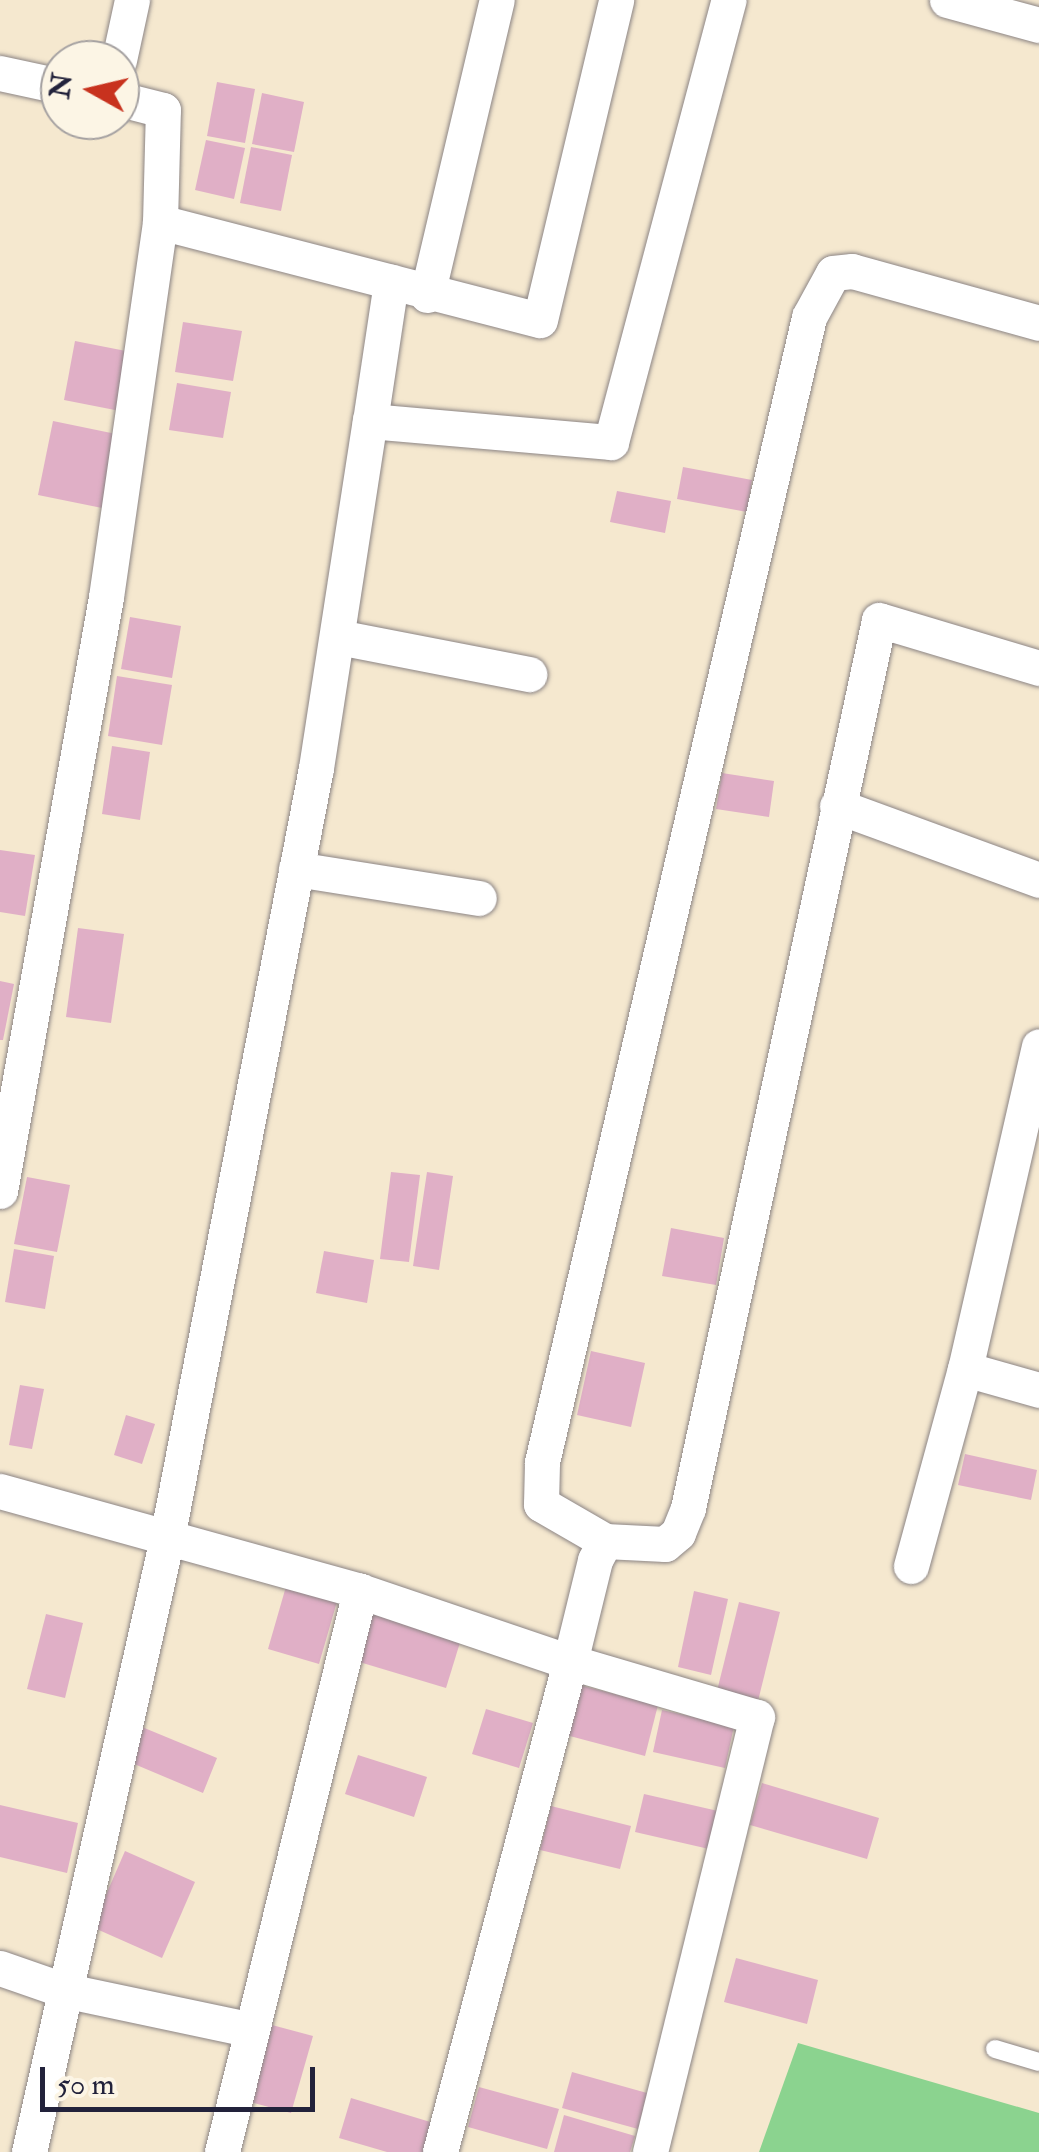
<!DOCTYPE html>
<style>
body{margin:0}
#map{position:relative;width:1039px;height:2152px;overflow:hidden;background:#f5e8cf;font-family:"IM FELL Double Pica",serif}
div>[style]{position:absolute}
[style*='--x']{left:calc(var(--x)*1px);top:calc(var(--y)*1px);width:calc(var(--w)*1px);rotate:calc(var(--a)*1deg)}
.green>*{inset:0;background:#8bd38f}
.building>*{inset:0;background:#e0afc6}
.roads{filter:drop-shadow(0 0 2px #8c8585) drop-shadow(0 0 2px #8c8585)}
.service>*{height:18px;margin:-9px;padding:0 9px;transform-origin:9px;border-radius:9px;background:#fff}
.minor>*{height:35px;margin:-17.5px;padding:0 17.5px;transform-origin:17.5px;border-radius:17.5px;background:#fff}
span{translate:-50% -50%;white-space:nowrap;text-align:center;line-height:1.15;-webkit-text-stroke:8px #fcf5e5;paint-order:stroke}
.north{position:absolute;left:40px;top:40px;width:100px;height:100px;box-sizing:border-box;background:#fcf5e5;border:2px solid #a5a1a1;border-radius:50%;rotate:278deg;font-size:28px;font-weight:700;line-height:40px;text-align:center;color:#22223b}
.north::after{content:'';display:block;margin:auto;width:35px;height:45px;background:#c8321e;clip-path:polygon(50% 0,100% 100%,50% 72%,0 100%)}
.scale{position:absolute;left:40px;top:2067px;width:275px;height:45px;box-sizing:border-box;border:5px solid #22223b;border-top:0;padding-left:12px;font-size:30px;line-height:35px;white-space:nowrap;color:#22223b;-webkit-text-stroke:8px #fcf5e5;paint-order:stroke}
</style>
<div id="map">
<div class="green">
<i style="clip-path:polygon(798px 2043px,1039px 2113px,1039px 2152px,759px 2152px)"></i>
</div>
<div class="building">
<i style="clip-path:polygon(217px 82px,255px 89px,245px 143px,207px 136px)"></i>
<i style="clip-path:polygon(262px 93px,304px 102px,294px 152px,252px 144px)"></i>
<i style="clip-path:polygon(206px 140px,245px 148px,234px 199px,195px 190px)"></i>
<i style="clip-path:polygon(251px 147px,292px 155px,281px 211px,240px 203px)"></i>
<i style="clip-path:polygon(183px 322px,242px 331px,233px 381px,175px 372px)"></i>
<i style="clip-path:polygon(75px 341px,131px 352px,120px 411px,64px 400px)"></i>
<i style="clip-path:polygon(177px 383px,231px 392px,223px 438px,169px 430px)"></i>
<i style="clip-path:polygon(53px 421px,116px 434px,102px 508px,38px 495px)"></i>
<i style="clip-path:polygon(683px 467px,752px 480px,747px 512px,677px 499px)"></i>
<i style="clip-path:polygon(617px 491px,671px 501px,665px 533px,610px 522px)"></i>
<i style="clip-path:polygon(130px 617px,181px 626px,172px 678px,121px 669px)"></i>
<i style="clip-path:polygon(117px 676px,172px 685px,162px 745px,108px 736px)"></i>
<i style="clip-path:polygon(112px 746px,150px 752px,140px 820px,102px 814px)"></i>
<i style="clip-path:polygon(722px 773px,774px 781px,769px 817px,716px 809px)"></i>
<i style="clip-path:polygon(0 850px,35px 855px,25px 916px,0 912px)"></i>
<i style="clip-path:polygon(78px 928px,124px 934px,111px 1023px,66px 1017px)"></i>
<i style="clip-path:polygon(0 981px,14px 984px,3px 1040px,0 1040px)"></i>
<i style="clip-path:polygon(391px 1172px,420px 1175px,409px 1262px,380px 1259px)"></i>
<i style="clip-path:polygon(427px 1172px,453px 1176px,439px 1270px,413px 1266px)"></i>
<i style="clip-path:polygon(27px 1177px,70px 1185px,57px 1252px,14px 1244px)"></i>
<i style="clip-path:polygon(671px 1228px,724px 1238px,716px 1285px,662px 1276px)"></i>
<i style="clip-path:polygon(14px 1249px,54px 1256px,45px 1309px,5px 1302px)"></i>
<i style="clip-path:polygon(324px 1251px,374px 1260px,367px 1303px,316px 1293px)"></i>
<i style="clip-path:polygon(591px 1351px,645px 1363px,631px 1427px,577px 1415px)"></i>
<i style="clip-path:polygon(20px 1385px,44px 1389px,32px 1449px,9px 1445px)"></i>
<i style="clip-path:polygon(126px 1415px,155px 1424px,142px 1464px,114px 1455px)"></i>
<i style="clip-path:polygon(965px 1454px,1037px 1470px,1031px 1500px,958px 1485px)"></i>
<i style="clip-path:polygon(287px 1583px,338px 1598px,319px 1664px,268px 1649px)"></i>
<i style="clip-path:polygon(694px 1591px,728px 1599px,711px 1675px,678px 1667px)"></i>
<i style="clip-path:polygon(739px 1602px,780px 1612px,757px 1705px,716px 1695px)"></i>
<i style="clip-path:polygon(372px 1608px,462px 1636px,446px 1688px,356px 1661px)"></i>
<i style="clip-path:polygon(46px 1614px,83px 1623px,65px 1698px,27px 1689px)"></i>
<i style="clip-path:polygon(579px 1685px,658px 1705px,645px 1756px,566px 1735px)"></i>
<i style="clip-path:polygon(486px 1709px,533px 1723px,519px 1768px,472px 1754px)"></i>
<i style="clip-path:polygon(662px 1710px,734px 1726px,725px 1768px,653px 1752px)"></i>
<i style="clip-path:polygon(142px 1727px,217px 1758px,203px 1793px,127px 1761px)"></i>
<i style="clip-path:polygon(358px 1755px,427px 1777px,414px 1817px,345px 1794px)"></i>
<i style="clip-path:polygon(762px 1783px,879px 1818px,867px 1859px,750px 1825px)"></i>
<i style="clip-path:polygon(644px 1794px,718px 1811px,709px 1849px,635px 1832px)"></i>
<i style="clip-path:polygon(0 1805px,78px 1823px,67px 1873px,0 1857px)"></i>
<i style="clip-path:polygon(551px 1806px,631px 1826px,620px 1869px,540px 1850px)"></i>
<i style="clip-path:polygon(125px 1851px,195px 1882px,162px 1958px,92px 1927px)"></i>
<i style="clip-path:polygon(736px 1958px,818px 1980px,807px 2024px,724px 2002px)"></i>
<i style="clip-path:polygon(272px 2025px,313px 2036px,291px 2113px,250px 2102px)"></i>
<i style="clip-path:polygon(572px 2072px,647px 2093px,638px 2129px,562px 2108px)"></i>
<i style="clip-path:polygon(479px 2087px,559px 2109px,547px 2149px,468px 2127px)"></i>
<i style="clip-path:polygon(351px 2098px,437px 2124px,429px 2152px,387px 2152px,339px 2138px)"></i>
<i style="clip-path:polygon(564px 2115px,635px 2136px,630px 2152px,554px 2152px)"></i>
</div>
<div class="roads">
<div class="service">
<i style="--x:995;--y:2049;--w:46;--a:16.5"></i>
</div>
<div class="minor">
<i style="--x:947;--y:0;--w:95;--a:15.2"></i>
<i style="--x:119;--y:60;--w:61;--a:-77.8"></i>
<i style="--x:0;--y:73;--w:61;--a:12.2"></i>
<i style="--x:160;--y:222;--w:392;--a:14.5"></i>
<i style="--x:540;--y:320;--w:329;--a:-76.6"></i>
<i style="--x:427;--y:295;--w:303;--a:-76.7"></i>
<i style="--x:370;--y:421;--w:141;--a:-81.4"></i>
<i style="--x:338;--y:637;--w:195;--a:11"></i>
<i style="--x:837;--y:806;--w:215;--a:20.1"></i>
<i style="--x:296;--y:869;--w:185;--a:9"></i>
<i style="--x:0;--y:1191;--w:603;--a:-79.88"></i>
<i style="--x:106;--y:597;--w:379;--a:-81.8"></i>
<i style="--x:160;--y:222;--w:112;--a:-88.5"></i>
<i style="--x:163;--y:110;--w:44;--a:-165.7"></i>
<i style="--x:965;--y:1369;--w:77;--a:15.8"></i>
<i style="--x:0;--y:1491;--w:374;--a:15.5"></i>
<i style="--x:360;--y:1591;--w:222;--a:18.7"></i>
<i style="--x:570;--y:1662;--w:507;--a:104.86"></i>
<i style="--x:605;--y:1541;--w:74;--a:-150"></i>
<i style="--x:541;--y:1504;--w:42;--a:-88.6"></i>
<i style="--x:542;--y:1462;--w:1176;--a:-76.87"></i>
<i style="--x:809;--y:317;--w:50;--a:-61.4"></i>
<i style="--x:833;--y:273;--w:19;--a:-6"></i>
<i style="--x:852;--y:271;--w:194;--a:15.5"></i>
<i style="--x:911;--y:1566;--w:204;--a:-74.7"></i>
<i style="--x:965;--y:1369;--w:331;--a:-77.1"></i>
<i style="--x:0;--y:1968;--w:67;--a:19.2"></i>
<i style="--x:63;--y:1990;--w:193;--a:11.9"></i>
<i style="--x:29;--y:2152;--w:629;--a:-77.33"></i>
<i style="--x:167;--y:1538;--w:784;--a:-79.05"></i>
<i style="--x:316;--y:768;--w:351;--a:-81.2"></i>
<i style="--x:370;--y:421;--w:242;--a:5"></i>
<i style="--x:611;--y:442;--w:457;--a:-75.1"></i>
<i style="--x:222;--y:2152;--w:578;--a:-76.18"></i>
<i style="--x:650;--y:2152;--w:448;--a:-76.2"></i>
<i style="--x:757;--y:1717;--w:195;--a:-163.6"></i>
<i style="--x:570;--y:1662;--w:105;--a:-76.2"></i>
<i style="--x:595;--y:1560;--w:21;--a:-62"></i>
<i style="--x:605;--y:1541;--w:60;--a:2.9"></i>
<i style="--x:665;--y:1544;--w:17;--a:-40"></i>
<i style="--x:678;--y:1533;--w:27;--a:-68"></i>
<i style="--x:688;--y:1508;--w:908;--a:-77.86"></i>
<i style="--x:879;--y:620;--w:167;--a:16.7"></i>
</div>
</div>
<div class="north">N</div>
<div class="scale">50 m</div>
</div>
